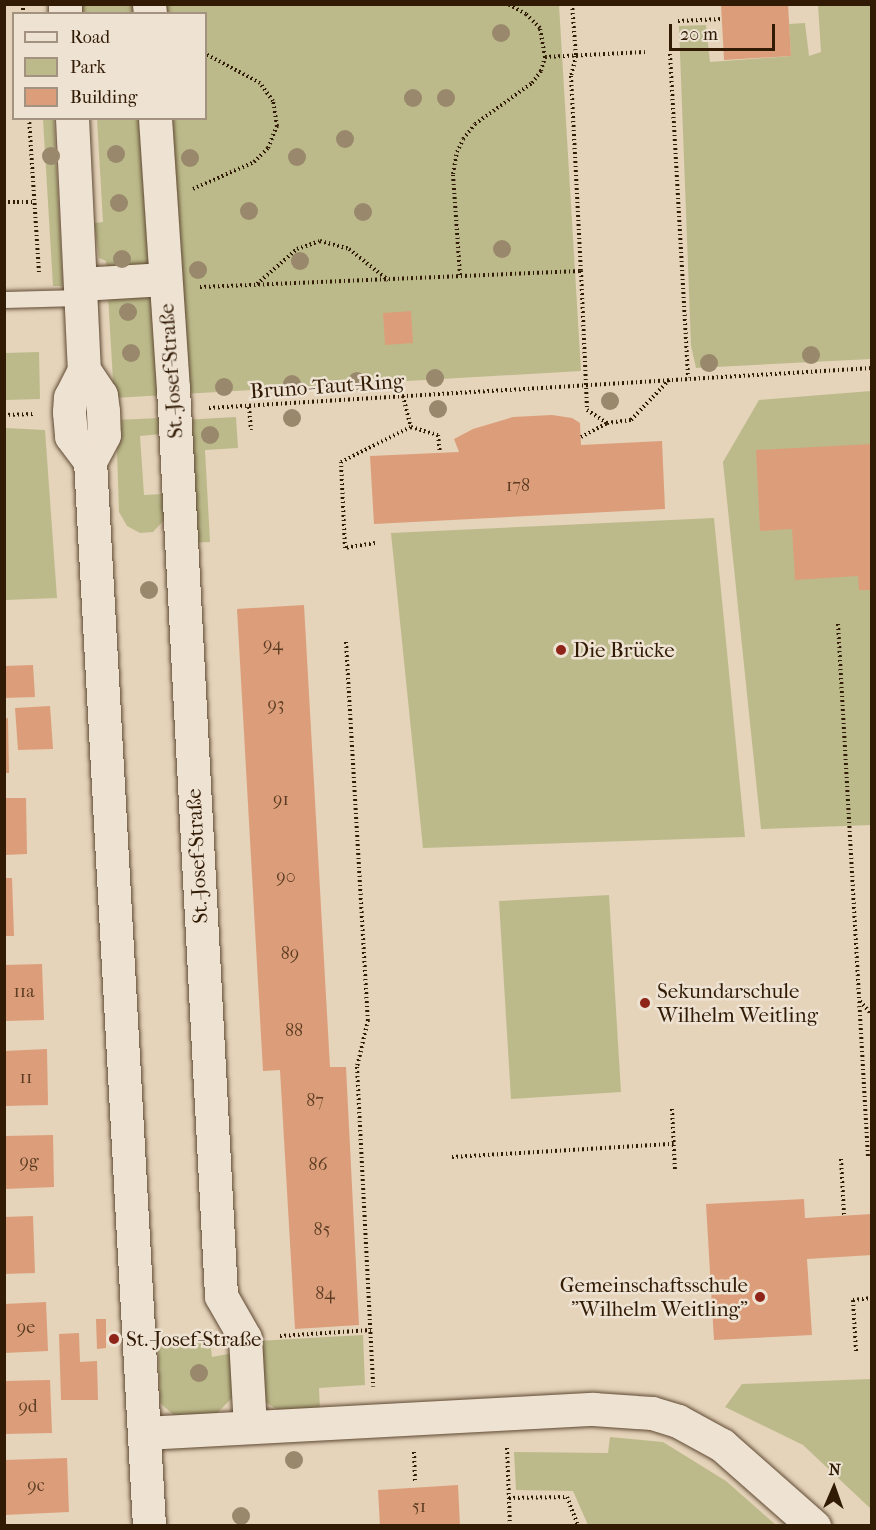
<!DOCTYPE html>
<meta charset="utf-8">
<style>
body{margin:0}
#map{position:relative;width:876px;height:1530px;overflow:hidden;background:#e5d3ba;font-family:"IM FELL French Canon",serif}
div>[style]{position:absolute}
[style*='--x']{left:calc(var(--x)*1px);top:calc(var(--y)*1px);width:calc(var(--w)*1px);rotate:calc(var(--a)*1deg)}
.green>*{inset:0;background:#bcba8b}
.building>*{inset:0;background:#dc9e7a}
.path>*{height:4px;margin-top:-2px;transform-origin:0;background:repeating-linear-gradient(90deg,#321b05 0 1.5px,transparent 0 4.5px)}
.roads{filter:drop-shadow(0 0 2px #5f4932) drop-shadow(0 0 2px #5f4932)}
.lane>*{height:16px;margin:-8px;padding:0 8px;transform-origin:8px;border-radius:8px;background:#eee2d2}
.street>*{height:33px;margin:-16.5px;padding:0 16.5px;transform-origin:16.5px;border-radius:16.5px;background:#eee2d2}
.trees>*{width:18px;height:18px;margin:-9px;border-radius:50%;background:#99886c}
.dots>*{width:16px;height:16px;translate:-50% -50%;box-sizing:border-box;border:3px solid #eee2d2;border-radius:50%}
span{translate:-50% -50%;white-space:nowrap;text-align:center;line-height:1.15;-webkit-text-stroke:5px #eee2d2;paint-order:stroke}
.number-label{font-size:18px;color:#5c3c22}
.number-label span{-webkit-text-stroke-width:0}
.street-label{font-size:21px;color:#321b05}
.poi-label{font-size:21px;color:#321b05}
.left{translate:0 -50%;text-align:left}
.right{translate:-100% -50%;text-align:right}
.frame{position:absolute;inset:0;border:6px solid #321b05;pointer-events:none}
.legend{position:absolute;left:12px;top:12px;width:195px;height:108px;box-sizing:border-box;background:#eee2d2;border:2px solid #a39280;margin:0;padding:8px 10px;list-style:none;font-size:18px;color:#321b05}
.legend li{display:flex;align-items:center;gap:12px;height:30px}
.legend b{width:30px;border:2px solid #a39280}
.north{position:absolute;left:804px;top:1458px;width:60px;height:60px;-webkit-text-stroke:4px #eee2d2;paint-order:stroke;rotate:2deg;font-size:16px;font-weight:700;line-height:24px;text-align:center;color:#321b05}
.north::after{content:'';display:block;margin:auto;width:21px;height:27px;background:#321b05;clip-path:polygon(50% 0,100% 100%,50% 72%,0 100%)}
.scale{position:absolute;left:669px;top:24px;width:106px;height:27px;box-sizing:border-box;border:3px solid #321b05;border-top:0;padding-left:8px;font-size:18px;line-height:21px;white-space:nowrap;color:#321b05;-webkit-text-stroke:4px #eee2d2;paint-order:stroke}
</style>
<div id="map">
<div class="green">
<i style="clip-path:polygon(81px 5px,559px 5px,581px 371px,114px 398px,106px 261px,99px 258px,94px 223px,103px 222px,97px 119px,206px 118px,206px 14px,82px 13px)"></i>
<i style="clip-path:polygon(818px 5px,871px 5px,871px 359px,696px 368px,691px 346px,679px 26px,706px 25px,710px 62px,791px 56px,789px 24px,805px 23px,809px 56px,821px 52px)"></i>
<i style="clip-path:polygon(43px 119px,54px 119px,63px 286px,53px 286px)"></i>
<i style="clip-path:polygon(39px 352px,40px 399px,5px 400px,5px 353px)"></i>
<i style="clip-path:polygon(871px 391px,871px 825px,761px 829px,723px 462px,759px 400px)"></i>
<i style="clip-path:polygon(236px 417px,238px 448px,205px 450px,210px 542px,189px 543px,183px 420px)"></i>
<i style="clip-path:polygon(159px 418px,161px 434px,140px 436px,144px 495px,163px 494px,165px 519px,153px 532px,140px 533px,127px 526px,119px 512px,116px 420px)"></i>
<i style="clip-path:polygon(5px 428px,45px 430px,57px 598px,5px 600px)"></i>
<i style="clip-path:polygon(714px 518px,745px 837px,423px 848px,391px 533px)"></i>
<i style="clip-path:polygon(609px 895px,621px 1092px,511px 1099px,499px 901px)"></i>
<i style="clip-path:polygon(363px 1335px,365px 1385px,319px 1388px,320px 1409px,281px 1412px,259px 1398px,257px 1341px)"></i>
<i style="clip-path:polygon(210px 1340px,212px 1357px,233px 1353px,235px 1395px,217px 1413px,175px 1416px,160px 1403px,158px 1344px)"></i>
<i style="clip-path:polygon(871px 1379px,871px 1509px,803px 1445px,725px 1407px,742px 1384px)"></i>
<i style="clip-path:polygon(610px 1437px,663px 1442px,726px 1481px,776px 1525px,588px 1525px,573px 1491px,516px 1490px,514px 1452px,608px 1453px)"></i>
</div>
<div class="building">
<i style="clip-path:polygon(721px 4px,788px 4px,791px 56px,724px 60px)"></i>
<i style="clip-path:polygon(411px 311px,413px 343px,385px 345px,383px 313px)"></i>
<i style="clip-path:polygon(552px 415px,572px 418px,580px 423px,581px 445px,662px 441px,665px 509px,374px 524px,370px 456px,459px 452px,454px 439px,473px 429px,513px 417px)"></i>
<i style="clip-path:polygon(872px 444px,872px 590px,859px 590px,858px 576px,795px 580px,792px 529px,760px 531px,756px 450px)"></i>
<i style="clip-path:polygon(304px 605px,330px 1067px,346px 1067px,359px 1325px,295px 1329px,280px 1070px,263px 1071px,237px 609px)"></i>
<i style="clip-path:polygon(33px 665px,35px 697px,4px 698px,4px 666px)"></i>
<i style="clip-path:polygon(50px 706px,53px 749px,18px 750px,15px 708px)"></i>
<i style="clip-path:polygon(8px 718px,9px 773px,4px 773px,4px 719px)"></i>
<i style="clip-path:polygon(4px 798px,26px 798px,27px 854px,4px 855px)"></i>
<i style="clip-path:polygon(4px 878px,12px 878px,14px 936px,4px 936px)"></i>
<i style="clip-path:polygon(42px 964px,44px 1020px,4px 1021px,4px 965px)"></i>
<i style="clip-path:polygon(47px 1049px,48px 1105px,4px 1106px,4px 1051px)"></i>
<i style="clip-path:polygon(53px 1135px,54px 1187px,4px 1189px,4px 1136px)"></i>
<i style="clip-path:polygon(804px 1199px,805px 1218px,872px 1214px,872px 1255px,807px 1259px,812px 1335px,714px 1340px,706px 1204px)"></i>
<i style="clip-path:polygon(33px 1216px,35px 1273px,4px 1274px,4px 1217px)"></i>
<i style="clip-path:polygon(46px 1302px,48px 1351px,4px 1353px,4px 1304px)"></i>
<i style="clip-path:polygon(96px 1319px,106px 1319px,106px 1348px,97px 1349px)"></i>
<i style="clip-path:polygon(79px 1333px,80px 1362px,97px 1361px,98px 1400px,61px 1400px,59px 1334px)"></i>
<i style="clip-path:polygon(50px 1380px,52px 1433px,4px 1434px,4px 1381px)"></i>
<i style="clip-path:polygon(67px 1458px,69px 1512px,4px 1515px,4px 1460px)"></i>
<i style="clip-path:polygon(458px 1485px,460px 1526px,380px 1526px,378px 1490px)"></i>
</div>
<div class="path">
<i style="--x:23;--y:4;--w:10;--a:90"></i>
<i style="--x:572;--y:4;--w:52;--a:85.6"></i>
<i style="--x:576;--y:56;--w:21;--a:104"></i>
<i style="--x:571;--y:76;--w:195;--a:87.1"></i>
<i style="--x:678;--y:21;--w:44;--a:-2.6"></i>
<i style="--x:670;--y:54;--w:324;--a:86.8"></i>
<i style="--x:545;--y:57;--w:100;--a:-2.9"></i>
<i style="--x:29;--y:118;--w:155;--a:86.3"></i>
<i style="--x:193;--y:189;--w:67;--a:-23.9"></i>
<i style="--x:254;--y:162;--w:20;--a:-45"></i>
<i style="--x:268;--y:148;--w:24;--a:-68"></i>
<i style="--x:277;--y:126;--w:25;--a:-99"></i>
<i style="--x:273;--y:101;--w:22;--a:-126"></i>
<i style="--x:260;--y:83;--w:61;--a:-151.8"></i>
<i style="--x:4;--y:202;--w:29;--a:0"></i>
<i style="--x:460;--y:275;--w:101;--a:-94"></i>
<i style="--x:453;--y:174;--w:22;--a:-80"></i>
<i style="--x:457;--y:152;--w:14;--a:-65"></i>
<i style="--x:463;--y:139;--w:19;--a:-51"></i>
<i style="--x:475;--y:124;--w:70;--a:-35.7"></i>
<i style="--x:532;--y:83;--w:15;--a:-53"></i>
<i style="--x:541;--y:71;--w:15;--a:-74"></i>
<i style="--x:545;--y:57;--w:29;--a:-100"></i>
<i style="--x:540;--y:28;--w:20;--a:-135"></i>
<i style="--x:526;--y:14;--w:21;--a:-151"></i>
<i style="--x:257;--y:284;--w:53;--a:-41.2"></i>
<i style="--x:297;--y:249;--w:24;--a:-19"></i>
<i style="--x:320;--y:241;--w:30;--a:15"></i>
<i style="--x:349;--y:249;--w:50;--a:38.5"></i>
<i style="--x:200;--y:287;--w:381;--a:-2.4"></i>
<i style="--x:581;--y:271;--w:139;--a:87.5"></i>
<i style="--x:587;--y:410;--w:24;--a:33"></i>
<i style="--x:607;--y:423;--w:24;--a:-7"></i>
<i style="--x:631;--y:420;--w:57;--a:-46.4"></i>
<i style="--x:403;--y:396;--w:32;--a:76"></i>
<i style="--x:411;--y:427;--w:28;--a:17"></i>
<i style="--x:438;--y:435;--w:18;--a:84"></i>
<i style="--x:249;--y:407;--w:23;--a:85"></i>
<i style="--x:209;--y:408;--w:664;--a:-3.45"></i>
<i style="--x:4;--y:415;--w:30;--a:-2"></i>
<i style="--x:581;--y:437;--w:30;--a:-28"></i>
<i style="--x:375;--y:543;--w:30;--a:171"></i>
<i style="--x:345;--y:548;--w:86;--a:-92.7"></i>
<i style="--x:341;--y:462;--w:78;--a:-26.6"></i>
<i style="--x:838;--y:624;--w:534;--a:86.78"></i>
<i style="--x:346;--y:642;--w:379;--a:86.7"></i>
<i style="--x:368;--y:1020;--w:48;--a:103.2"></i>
<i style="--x:357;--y:1067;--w:320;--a:87.1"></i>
<i style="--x:860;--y:1001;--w:18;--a:49"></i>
<i style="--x:672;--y:1109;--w:61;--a:87.2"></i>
<i style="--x:452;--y:1157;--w:222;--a:-3.4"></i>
<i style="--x:841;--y:1159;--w:56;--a:86.9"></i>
<i style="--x:280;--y:1336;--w:91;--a:-3.8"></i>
<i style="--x:172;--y:1341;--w:35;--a:-2"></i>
<i style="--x:856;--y:1351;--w:51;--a:-93.4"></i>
<i style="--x:853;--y:1300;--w:19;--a:-6"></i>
<i style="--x:507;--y:1448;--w:78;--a:87.8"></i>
<i style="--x:414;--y:1452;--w:29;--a:88"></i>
<i style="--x:509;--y:1498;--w:58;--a:-1"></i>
<i style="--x:567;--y:1497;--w:31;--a:69"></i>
</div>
<div class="roads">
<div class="lane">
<i style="--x:4;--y:300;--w:77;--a:-1.5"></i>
</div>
<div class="street">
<i style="--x:65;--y:4;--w:10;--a:90"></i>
<i style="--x:149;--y:4;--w:10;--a:84"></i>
<i style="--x:72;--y:118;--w:252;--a:87.3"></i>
<i style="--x:84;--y:370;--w:30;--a:117"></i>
<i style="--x:70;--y:397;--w:15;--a:94"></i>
<i style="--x:69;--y:412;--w:24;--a:85"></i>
<i style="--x:71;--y:436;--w:31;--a:53"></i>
<i style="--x:155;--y:118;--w:271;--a:86.2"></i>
<i style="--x:173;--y:388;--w:909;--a:86.97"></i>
<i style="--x:221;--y:1296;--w:48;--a:60.3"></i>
<i style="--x:245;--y:1338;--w:89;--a:86.8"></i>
<i style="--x:80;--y:284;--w:85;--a:-3.4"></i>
<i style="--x:84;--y:370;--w:30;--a:56"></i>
<i style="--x:101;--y:395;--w:16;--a:83"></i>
<i style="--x:103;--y:411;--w:24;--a:88"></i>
<i style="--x:104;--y:435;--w:30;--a:118"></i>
<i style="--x:90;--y:461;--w:1067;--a:86.83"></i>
<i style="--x:144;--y:1433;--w:450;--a:-3.1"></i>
<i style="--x:593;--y:1409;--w:59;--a:3.9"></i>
<i style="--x:652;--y:1413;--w:27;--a:17"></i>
<i style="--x:678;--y:1421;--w:50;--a:28.6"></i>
<i style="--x:722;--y:1445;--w:123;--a:41.4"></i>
</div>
</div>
<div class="trees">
<i style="left:501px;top:33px"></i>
<i style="left:413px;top:98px"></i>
<i style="left:446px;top:98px"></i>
<i style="left:345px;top:139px"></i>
<i style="left:116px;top:154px"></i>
<i style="left:51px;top:156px"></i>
<i style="left:297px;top:157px"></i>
<i style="left:190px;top:158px"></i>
<i style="left:119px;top:203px"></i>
<i style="left:249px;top:211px"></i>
<i style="left:363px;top:212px"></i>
<i style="left:502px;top:249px"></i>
<i style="left:122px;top:259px"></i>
<i style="left:300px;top:261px"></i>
<i style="left:198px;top:270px"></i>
<i style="left:128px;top:312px"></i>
<i style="left:131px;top:353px"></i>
<i style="left:811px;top:355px"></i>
<i style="left:709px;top:363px"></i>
<i style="left:435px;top:378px"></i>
<i style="left:357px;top:381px"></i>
<i style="left:292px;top:384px"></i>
<i style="left:224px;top:387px"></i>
<i style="left:610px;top:401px"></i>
<i style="left:438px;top:409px"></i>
<i style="left:292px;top:418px"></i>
<i style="left:210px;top:435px"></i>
<i style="left:149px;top:590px"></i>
<i style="left:199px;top:1373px"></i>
<i style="left:294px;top:1460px"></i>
<i style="left:241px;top:1516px"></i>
</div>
<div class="dots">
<i style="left:561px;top:650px;background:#8f2418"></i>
<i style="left:645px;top:1003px;background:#8f2418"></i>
<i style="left:760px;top:1297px;background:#8f2418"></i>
<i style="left:114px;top:1339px;background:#8f2418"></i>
</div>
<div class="number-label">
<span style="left:518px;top:486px">178</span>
<span style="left:273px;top:645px">94</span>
<span style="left:276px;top:705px">93</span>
<span style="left:281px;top:800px">91</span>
<span style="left:286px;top:877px">90</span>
<span style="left:290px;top:954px">89</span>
<span style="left:24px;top:992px">11a</span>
<span style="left:294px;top:1031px">88</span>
<span style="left:26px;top:1078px">11</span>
<span style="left:315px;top:1101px">87</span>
<span style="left:29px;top:1162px">9g</span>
<span style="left:318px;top:1165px">86</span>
<span style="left:322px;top:1230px">85</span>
<span style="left:325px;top:1294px">84</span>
<span style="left:26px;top:1328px">9e</span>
<span style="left:28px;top:1407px">9d</span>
<span style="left:36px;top:1486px">9c</span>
<span style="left:419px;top:1507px">51</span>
</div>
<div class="street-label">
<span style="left:171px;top:371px;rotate:-94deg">St.-Josef-Straße</span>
<span style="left:327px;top:386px;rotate:-4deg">Bruno-Taut-Ring</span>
<span style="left:197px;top:856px;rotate:-93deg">St.-Josef-Straße</span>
</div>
<div class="poi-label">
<span class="left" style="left:573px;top:650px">Die Brücke</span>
<span class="left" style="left:657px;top:1003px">Sekundarschule<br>Wilhelm Weitling</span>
<span class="right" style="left:748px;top:1297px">Gemeinschaftsschule<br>"Wilhelm Weitling"</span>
<span class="left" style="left:126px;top:1339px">St.-Josef-Straße</span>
</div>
<div class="frame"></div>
<ul class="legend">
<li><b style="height:8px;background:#eee2d2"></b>Road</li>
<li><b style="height:16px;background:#bcba8b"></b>Park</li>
<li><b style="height:16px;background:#dc9e7a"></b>Building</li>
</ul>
<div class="north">N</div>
<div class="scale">20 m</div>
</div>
